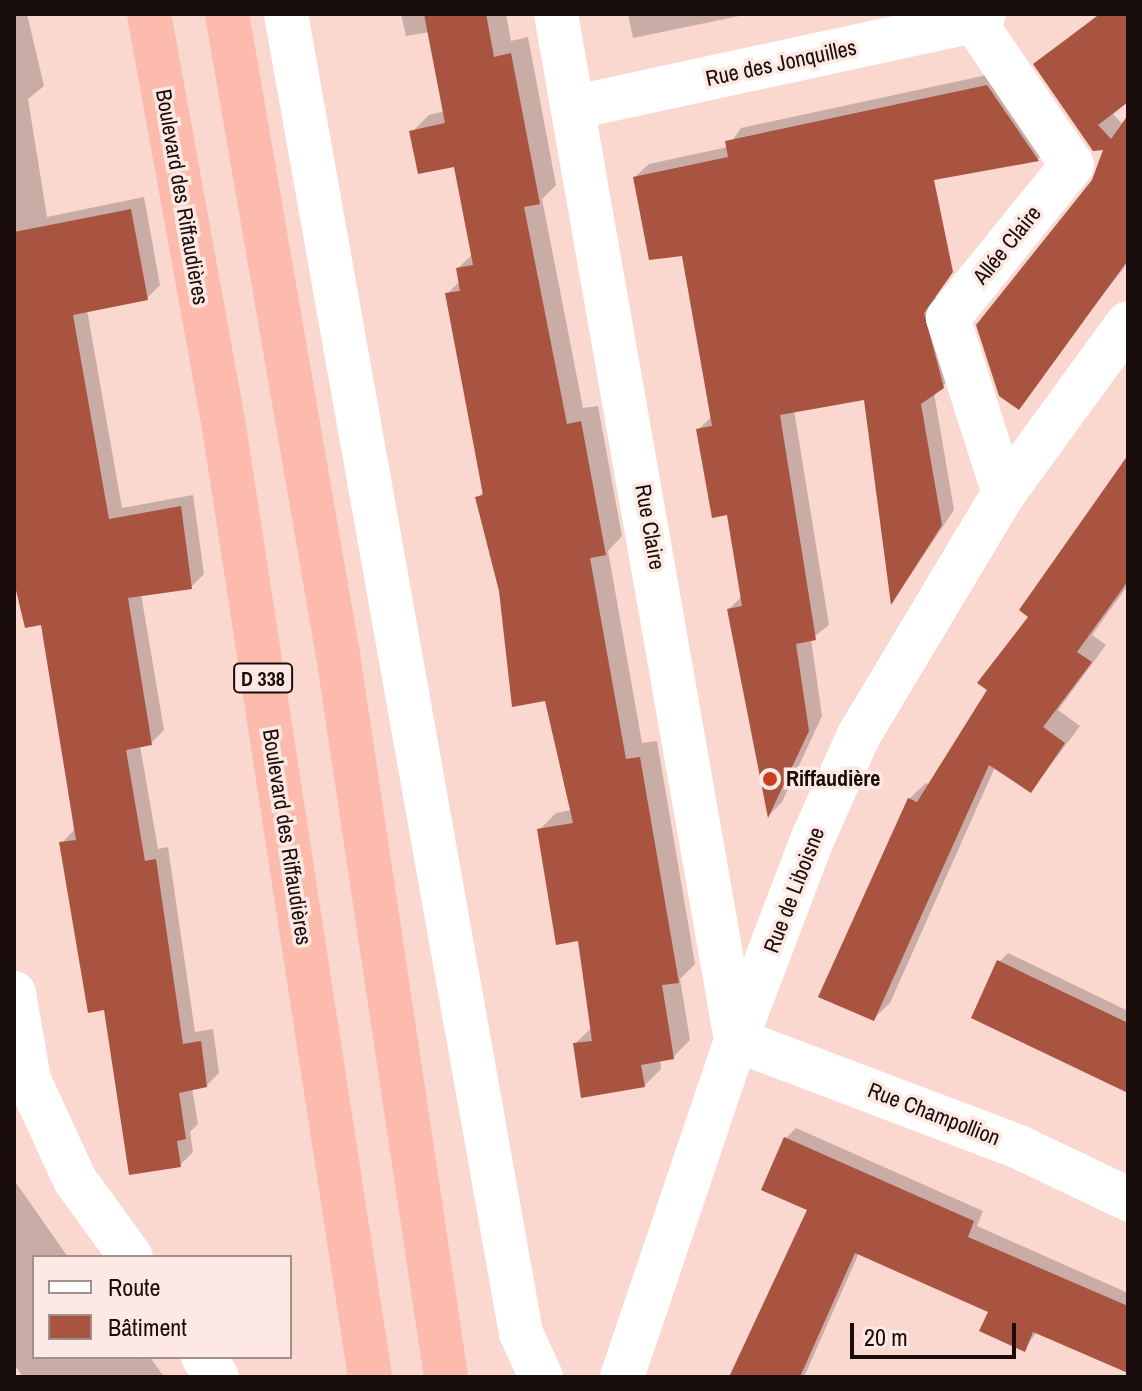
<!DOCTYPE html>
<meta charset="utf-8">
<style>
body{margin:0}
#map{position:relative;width:1142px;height:1391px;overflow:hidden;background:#fad7cf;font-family:"Archivo Narrow",sans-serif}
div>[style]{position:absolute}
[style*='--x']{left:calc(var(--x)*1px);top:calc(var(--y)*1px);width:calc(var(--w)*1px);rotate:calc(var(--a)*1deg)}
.shadow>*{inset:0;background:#0003}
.building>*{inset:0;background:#a95341}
.minor>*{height:44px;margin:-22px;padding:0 22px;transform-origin:22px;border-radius:22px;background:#fff}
.highway>*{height:44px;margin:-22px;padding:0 22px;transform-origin:22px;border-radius:22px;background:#fcbbac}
.dots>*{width:22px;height:22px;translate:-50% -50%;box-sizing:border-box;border:4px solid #fee8e3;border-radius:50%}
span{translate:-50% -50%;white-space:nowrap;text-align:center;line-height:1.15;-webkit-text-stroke:7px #fee8e3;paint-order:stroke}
.shield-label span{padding:2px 6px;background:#fee8e3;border:2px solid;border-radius:6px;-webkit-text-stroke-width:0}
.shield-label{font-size:20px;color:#180d0a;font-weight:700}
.street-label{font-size:22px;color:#180d0a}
.poi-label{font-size:22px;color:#180d0a;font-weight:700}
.left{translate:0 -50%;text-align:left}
.frame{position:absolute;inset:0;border:16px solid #180d0a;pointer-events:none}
.legend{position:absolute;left:32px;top:1255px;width:260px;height:104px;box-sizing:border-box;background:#fee8e3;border:2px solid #a2908c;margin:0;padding:10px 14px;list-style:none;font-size:24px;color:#180d0a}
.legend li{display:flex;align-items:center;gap:16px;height:40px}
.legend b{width:40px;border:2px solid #a2908c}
.scale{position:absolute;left:850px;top:1323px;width:166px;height:36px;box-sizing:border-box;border:4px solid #180d0a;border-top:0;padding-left:10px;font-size:24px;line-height:28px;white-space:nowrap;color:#180d0a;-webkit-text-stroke:6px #fee8e3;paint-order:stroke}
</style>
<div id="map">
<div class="shadow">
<i style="clip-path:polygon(14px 14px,27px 14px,44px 86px,28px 99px,47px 217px,144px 197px,160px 285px,147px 298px,87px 310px,122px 508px,193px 495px,204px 574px,191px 587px,141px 594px,164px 730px,151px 743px,140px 746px,158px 849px,168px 847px,195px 1032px,213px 1029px,219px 1073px,206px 1086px,192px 1088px,198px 1124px,190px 1132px,193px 1152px,180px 1165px,105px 1008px,62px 843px,74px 830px,43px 623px,14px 558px)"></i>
<i style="clip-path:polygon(401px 14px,506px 14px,511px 41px,528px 37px,556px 185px,542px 199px,583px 408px,598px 406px,622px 536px,608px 551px,642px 743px,657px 741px,695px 964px,680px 979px,690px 1040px,673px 1057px,660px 1060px,661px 1069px,644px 1086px,575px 1044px,592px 1027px,580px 939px,539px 830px,556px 813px,572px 810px,547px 699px,501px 591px,478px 497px,484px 491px,447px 294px,460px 281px,458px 268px,473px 254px,456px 164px,412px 132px,429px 115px,445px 111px,430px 32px,406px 36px)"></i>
<i style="clip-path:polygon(628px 14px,749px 14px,633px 38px)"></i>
<i style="clip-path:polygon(1099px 14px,1128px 14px,1128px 102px,1113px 114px,1128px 130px,1128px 263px,1075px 330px,1093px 182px,1106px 147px,1036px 64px)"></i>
<i style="clip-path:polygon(1001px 72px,1051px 146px,1038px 159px,936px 177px,879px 248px,937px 298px,957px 373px,934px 393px,954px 510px,893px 601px,866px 398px,794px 410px,829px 625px,811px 639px,822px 716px,782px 802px,770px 814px,729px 609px,742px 596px,728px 513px,698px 430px,712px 416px,684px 254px,635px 177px,649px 164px,728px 147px,741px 128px)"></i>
<i style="clip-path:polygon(1128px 463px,1128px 585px,1092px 635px,1106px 645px,1058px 710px,1080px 726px,1031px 791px,995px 767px,890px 1003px,873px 1019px,909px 799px,926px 783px,930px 785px)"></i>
<i style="clip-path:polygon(1008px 953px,1128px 1011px,1128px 1091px,999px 962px)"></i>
<i style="clip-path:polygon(796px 1128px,983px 1211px,977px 1226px,1128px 1293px,1128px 1365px,1037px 1332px,1024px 1349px,991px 1311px,859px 1253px,804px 1377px,732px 1377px,810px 1209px,786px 1138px)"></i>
<i style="clip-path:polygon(14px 1180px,68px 1257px,34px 1257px,34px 1357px,150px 1357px,164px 1377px,23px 1377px,14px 1364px)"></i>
</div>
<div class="building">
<i style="clip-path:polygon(424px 14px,486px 14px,494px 57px,511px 53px,540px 204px,524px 207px,567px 424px,581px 421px,606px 555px,590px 558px,626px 759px,640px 757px,679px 983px,662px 985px,674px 1059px,641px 1065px,645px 1087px,581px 1098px,573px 1043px,592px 1041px,578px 941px,556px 945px,537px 829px,573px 823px,545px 701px,512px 707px,499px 591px,475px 497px,483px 495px,445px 293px,460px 291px,456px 268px,473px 265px,454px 167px,418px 174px,409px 131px,445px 123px)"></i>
<i style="clip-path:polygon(1100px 14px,1128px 14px,1128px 102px,1098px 125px,1111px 139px,1128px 115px,1128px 260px,1019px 410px,999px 396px,976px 325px,1092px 180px,1103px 150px,1093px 151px,1033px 64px)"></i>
<i style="clip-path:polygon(987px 85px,1039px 161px,934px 180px,953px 272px,924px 313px,944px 388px,921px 404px,942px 525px,891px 605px,864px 400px,780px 415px,816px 640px,796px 644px,809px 731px,768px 818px,727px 609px,742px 606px,727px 515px,712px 518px,696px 429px,712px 426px,682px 256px,649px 260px,633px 177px,728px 157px,725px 141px)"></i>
<i style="clip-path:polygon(131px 209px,148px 300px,73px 315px,109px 519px,181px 506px,192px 589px,128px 598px,152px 745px,126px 750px,145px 861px,156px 859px,183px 1044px,201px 1041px,207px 1087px,179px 1093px,186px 1139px,177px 1141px,181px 1167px,129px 1175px,104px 1010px,88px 1013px,59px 842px,76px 840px,41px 625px,25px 628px,14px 582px,14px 232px)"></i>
<i style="clip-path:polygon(1128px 455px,1128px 581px,1077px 652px,1092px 662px,1043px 727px,1065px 743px,1031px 793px,989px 765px,874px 1021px,818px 997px,908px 798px,917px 802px,987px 690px,977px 683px,1028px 617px,1019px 610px)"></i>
<i style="clip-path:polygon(997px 960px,1128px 1023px,1128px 1093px,971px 1018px)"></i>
<i style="clip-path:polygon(784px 1137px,974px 1221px,968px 1237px,1128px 1306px,1128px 1373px,1033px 1332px,1025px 1352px,979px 1331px,988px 1312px,855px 1253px,800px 1377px,729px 1377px,807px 1210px,761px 1190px)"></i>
</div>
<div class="minor">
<i style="--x:286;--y:14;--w:1340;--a:79.9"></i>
<i style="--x:521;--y:1333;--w:48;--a:65.6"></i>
<i style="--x:556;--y:14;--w:1042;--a:80.05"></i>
<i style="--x:736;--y:1040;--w:303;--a:20.7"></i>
<i style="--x:1019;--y:1147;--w:121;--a:25.5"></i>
<i style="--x:974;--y:21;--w:174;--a:55.8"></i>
<i style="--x:1072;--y:165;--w:197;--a:129"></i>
<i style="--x:948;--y:318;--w:184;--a:72.3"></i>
<i style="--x:576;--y:107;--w:407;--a:-12.2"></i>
<i style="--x:974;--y:21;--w:12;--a:-35"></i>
<i style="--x:14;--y:993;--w:88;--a:80.2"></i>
<i style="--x:29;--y:1080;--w:110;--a:65.3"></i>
<i style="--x:75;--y:1180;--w:95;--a:54"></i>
<i style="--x:203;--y:1357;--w:24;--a:55"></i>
<i style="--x:622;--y:1377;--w:356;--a:-71.3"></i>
<i style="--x:736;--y:1040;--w:214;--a:-69.2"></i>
<i style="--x:812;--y:840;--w:115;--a:-65.9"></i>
<i style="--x:859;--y:735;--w:282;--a:-59.1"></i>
<i style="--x:1004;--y:493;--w:210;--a:-53.9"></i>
</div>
<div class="highway">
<i style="--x:149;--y:14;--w:420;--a:79.7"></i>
<i style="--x:224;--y:427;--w:961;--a:81.26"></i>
<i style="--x:227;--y:14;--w:651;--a:80.18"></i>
<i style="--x:338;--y:655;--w:730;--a:81.49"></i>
</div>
<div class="dots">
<i style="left:770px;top:779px;background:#c83e21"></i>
</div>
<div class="shield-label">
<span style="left:263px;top:678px">D 338</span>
</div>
<div class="street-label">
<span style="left:781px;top:63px;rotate:-12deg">Rue des Jonquilles</span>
<span style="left:182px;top:197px;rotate:80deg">Boulevard des Riffaudières</span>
<span style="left:1007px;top:245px;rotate:-51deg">Allée Claire</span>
<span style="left:650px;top:527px;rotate:80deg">Rue Claire</span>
<span style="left:287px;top:837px;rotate:81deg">Boulevard des Riffaudières</span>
<span style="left:794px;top:890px;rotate:-69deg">Rue de Liboisne</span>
<span style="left:934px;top:1114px;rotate:21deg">Rue Champollion</span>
</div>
<div class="poi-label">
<span class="left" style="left:786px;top:779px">Riffaudière</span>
</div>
<div class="frame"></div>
<ul class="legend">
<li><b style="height:10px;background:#fff"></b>Route</li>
<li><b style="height:22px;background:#a95341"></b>Bâtiment</li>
</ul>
<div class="scale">20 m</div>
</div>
